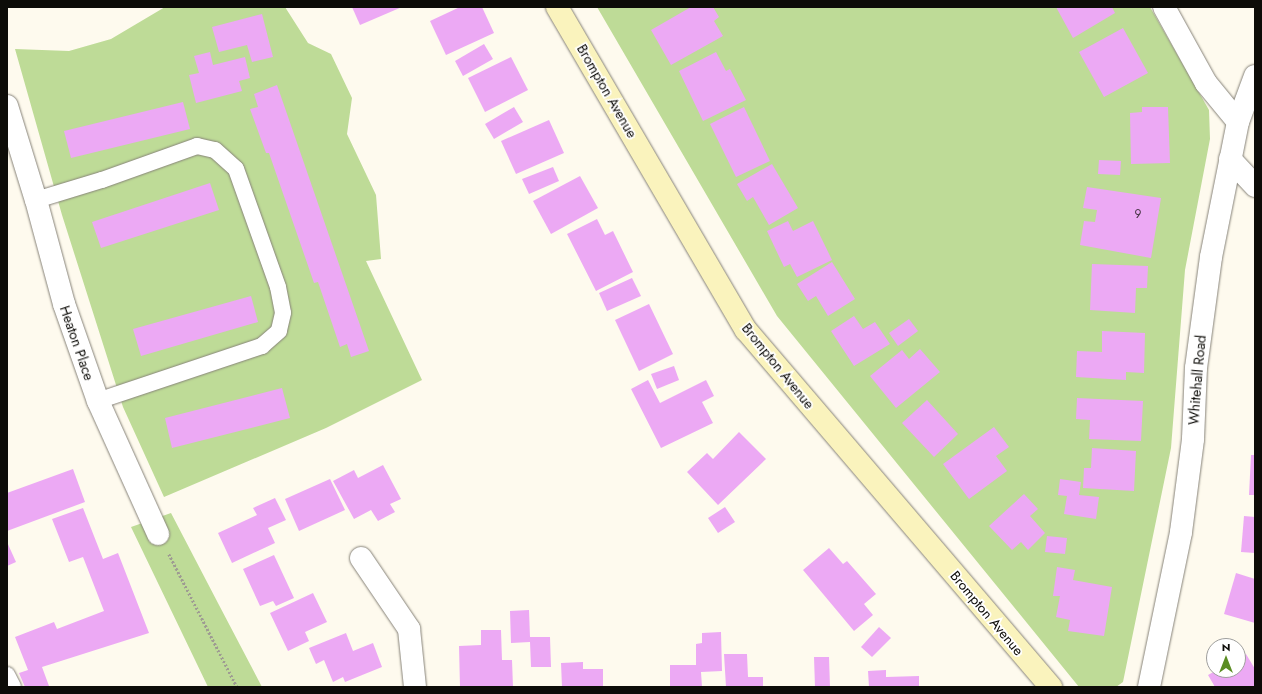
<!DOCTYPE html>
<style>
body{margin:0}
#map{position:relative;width:1262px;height:694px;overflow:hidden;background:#fefaee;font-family:Jost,sans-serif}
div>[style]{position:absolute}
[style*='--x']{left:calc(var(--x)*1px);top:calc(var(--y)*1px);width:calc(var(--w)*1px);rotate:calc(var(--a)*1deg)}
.green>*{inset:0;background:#bedb97}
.building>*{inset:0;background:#eca9f4}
.path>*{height:2.5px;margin-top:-1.25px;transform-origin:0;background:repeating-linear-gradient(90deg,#9e9b92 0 2px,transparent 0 4px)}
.roads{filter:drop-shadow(0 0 1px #878379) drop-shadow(0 0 1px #878379)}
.lane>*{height:16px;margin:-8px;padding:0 8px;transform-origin:8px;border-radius:8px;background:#fff}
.street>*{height:22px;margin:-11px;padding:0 11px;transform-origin:11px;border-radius:11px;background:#fff}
.secondary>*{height:22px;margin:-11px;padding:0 11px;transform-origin:11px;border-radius:11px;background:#faf3bd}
span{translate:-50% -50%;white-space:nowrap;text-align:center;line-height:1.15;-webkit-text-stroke:3.5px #fff;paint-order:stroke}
.number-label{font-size:12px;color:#453343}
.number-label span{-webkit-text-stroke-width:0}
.street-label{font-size:14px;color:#0d0c08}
.frame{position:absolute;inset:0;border:8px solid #0d0c08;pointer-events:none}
.north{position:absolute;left:1206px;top:638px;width:40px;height:40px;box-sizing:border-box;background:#fff;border:1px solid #9e9e9c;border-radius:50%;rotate:0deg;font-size:11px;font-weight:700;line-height:16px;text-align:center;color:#0d0c08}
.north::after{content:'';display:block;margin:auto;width:14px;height:18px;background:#5b8d23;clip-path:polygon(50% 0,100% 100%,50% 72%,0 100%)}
</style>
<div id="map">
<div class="green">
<i style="clip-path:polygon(165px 7px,285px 7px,308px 43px,331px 54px,352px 98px,347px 134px,376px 195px,381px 259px,366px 261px,422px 380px,326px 428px,164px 497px,123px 407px,62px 215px,15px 49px,69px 51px,111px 39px)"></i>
<i style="clip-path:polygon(597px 7px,1150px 7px,1209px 110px,1210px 139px,1185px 270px,1171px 448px,1123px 682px,1116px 687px,1079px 687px,777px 316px)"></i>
<i style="clip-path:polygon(171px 513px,219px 605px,262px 687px,208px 687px,131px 527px)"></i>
</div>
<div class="building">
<i style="clip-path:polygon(352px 7px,402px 7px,360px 25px)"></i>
<i style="clip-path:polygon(460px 7px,482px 7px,494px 33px,446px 55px,430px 21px)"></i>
<i style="clip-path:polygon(691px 7px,713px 7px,719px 17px,714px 21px,723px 36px,671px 65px,651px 30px)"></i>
<i style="clip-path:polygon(1056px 7px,1112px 7px,1115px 13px,1073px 38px)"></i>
<i style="clip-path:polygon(262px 14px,273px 57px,252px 62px,247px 45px,219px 52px,212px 27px)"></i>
<i style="clip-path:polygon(1123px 28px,1148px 73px,1104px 97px,1079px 52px)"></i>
<i style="clip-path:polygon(484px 44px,493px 59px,463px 76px,455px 61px)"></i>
<i style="clip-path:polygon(210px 52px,213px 65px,245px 57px,250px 78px,239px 81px,242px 91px,196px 103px,189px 75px,199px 73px,194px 56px)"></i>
<i style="clip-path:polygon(716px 52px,726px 71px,730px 69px,746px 100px,703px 121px,679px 71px)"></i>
<i style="clip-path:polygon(511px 57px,528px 90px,485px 112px,468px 78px)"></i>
<i style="clip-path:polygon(277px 85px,369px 351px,351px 357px,347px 344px,340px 347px,318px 282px,314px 283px,269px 153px,266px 153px,250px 109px,258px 107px,254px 94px)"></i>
<i style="clip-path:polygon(183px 102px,190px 129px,71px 158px,64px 131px)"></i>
<i style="clip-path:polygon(514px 107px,523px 122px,494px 139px,485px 124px)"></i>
<i style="clip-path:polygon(744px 107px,770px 161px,736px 177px,710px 124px)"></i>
<i style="clip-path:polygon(1142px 107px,1168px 107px,1170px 163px,1131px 164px,1130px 113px,1142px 112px)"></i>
<i style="clip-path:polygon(549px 120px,564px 153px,516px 174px,501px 141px)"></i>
<i style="clip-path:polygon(1099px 160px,1121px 161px,1120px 175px,1098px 174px)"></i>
<i style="clip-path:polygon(772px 164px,798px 208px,769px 225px,753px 197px,747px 201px,737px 184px)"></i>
<i style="clip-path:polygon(553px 167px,559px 181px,529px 194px,522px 179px)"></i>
<i style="clip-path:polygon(580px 176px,598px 208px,551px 234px,533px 201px)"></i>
<i style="clip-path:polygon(210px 183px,219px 210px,101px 248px,92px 222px)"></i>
<i style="clip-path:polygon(1087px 187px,1161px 198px,1151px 258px,1080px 245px,1084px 221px,1095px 222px,1097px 210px,1083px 208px)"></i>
<i style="clip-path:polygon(597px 219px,605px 235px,613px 231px,633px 272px,596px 291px,567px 234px)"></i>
<i style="clip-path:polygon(788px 221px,793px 231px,813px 221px,832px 260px,797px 277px,790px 264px,784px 267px,767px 231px)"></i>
<i style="clip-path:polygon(832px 262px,855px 299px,828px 316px,816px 296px,808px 301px,797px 284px)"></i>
<i style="clip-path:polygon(1092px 264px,1148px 266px,1147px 288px,1136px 288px,1135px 313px,1090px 310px)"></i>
<i style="clip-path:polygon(632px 278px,641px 296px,607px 311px,599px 293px)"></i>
<i style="clip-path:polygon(251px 296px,258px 322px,141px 356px,133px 329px)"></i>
<i style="clip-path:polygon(649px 304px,673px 354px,639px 371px,615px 320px)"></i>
<i style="clip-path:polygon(854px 316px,863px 329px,875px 322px,890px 344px,854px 366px,831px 331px)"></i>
<i style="clip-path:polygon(909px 319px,918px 331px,898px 346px,889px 333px)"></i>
<i style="clip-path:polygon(1102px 331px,1145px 333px,1144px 373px,1126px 372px,1126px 380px,1076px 377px,1077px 351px,1102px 352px)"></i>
<i style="clip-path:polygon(920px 349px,940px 372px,896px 408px,870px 376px,902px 350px,909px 359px)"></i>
<i style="clip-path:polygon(674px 366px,679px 380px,657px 389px,651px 374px)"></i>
<i style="clip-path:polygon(648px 380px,660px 403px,706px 380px,714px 396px,702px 402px,713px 423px,661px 448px,631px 389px)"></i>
<i style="clip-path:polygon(282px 388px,290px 418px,172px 448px,165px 418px)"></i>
<i style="clip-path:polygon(1077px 398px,1143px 401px,1141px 441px,1089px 439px,1090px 420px,1076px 419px)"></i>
<i style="clip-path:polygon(927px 400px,958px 434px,934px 457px,902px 423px)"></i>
<i style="clip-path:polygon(994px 427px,1009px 447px,996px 456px,1007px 471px,969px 499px,943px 464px)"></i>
<i style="clip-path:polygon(739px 432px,766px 459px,718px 505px,687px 472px,707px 453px,713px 459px)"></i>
<i style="clip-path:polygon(1092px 448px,1136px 451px,1134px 491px,1083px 488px,1084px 468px,1091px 468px)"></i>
<i style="clip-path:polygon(1251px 455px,1255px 455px,1255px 495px,1249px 495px)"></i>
<i style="clip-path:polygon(383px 465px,401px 499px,390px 504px,395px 512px,378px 521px,371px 510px,354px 519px,333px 481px,354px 470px,358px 478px)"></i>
<i style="clip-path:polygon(73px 469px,85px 502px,7px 531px,7px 493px)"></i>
<i style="clip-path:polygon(330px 479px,345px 510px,299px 531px,285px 499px)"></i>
<i style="clip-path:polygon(1060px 479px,1081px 482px,1079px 495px,1099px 497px,1096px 519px,1064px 514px,1067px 496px,1058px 495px)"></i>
<i style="clip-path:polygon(1024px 494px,1038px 509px,1030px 516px,1045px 533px,1028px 550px,1021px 542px,1012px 550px,989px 526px)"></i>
<i style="clip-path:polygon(275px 498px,286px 520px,268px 528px,275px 543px,232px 563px,218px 533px,257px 515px,253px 508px)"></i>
<i style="clip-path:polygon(725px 507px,735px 522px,718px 533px,708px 518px)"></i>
<i style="clip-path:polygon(83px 508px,103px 559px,118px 553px,149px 633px,42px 667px,49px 686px,25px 687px,19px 673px,28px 670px,15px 637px,54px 622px,57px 629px,104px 611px,83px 557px,69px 562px,52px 519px)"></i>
<i style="clip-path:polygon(1244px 516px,1255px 517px,1255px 553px,1241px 552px)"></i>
<i style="clip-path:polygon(1047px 536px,1067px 538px,1065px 554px,1045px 552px)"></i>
<i style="clip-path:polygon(7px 542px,16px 562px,7px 566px)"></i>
<i style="clip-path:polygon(829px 548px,843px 564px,847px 561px,876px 594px,864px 604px,873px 615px,854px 631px,803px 570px)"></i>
<i style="clip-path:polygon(274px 555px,294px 598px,276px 606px,273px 601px,260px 606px,243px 569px)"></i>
<i style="clip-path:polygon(1057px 567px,1075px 570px,1073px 580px,1112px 587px,1104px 636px,1068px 631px,1070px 620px,1056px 617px,1060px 596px,1053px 596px)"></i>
<i style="clip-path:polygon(1236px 573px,1255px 579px,1255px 623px,1224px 614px)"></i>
<i style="clip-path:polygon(313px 593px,327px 622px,305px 632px,309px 641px,288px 651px,270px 613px)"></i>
<i style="clip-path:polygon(529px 610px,530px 637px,550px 637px,551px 667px,531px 667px,530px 642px,511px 643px,510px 611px)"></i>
<i style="clip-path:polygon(879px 627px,891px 638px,872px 657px,861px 647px)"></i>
<i style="clip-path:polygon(481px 630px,501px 630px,502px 660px,512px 660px,513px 687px,460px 687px,459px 646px,481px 645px)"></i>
<i style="clip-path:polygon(721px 632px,722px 671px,701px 672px,702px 687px,670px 687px,670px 665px,696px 665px,696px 644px,702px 643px,702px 633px)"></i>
<i style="clip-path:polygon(346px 633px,353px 651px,373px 643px,382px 667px,345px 682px,343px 677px,333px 682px,324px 660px,316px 664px,309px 648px)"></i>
<i style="clip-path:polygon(724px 654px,747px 654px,748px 677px,763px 677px,763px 687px,726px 687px)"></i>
<i style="clip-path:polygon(1246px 654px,1255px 669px,1255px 687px,1215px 687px,1208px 675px,1217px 670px,1238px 670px,1238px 658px)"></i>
<i style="clip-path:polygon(814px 657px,829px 657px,830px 687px,815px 687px)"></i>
<i style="clip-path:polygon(583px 662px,583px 669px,603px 669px,603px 687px,562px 687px,561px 663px)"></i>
<i style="clip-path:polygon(886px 670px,886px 677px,919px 676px,919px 687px,869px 687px,868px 671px)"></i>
</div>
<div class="path">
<i style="--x:169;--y:554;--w:149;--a:62.9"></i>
</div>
<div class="roads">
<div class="lane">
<i style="--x:36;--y:200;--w:69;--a:-16.9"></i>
<i style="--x:102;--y:180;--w:101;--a:-19.7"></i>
<i style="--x:197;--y:146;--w:18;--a:13"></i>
<i style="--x:215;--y:150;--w:28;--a:42"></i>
<i style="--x:236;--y:169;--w:125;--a:70.4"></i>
<i style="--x:278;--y:287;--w:26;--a:79"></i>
<i style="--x:283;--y:313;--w:18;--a:103"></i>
<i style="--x:279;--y:331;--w:23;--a:139"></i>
<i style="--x:262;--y:346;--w:173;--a:161.5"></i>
<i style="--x:7;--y:675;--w:13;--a:63"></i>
</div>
<div class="street">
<i style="--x:1164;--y:7;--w:87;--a:61.1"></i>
<i style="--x:1206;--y:83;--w:50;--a:50.6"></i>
<i style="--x:7;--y:106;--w:98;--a:72.9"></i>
<i style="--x:36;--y:200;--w:108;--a:74.9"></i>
<i style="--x:64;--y:304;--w:103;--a:70.7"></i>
<i style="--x:98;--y:401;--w:146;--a:65.7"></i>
<i style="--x:1230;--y:159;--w:37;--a:47"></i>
<i style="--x:361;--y:558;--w:86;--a:55.9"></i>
<i style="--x:409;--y:629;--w:58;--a:84.1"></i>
<i style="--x:1149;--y:687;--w:158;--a:-78.3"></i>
<i style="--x:1181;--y:532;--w:94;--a:-82.6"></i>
<i style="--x:1193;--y:439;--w:71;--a:-87.6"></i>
<i style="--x:1196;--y:368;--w:112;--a:-82.3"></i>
<i style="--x:1211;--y:257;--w:138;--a:-78.7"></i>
<i style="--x:1238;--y:122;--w:49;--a:-69.7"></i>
</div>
<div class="secondary">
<i style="--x:557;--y:7;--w:374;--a:59.7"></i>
<i style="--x:746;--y:330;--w:470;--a:49.5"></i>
</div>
</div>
<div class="number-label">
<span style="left:1138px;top:215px">9</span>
</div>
<div class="street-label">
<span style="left:607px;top:91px;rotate:60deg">Brompton Avenue</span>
<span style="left:77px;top:343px;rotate:71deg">Heaton Place</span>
<span style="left:778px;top:366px;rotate:51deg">Brompton Avenue</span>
<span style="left:1197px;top:380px;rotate:-85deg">Whitehall Road</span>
<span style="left:987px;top:613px;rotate:50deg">Brompton Avenue</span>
</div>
<div class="frame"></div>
<div class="north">N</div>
</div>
